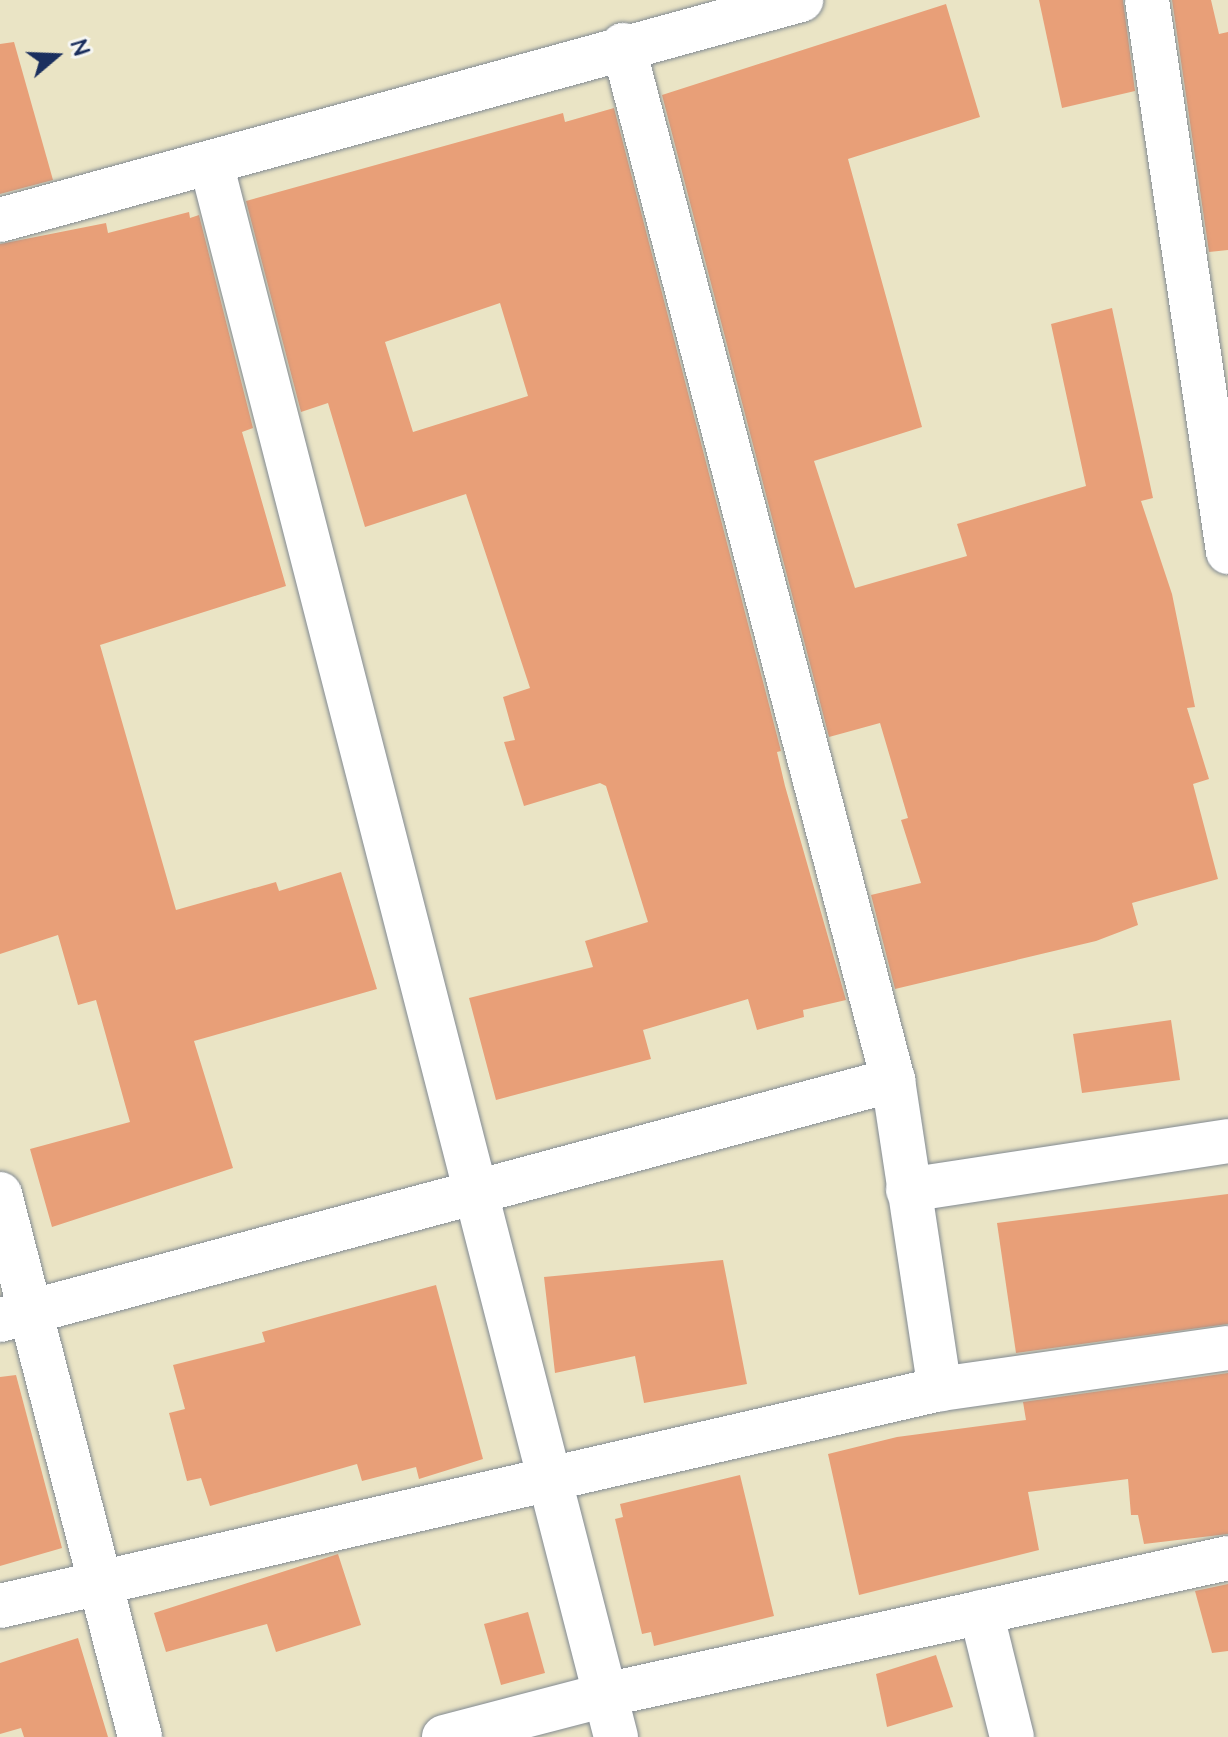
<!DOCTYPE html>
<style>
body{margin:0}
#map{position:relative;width:1228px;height:1737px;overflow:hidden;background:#eae4c5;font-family:"Architects Daughter",sans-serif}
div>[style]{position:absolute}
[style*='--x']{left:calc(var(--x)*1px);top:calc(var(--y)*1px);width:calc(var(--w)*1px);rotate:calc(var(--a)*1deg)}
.building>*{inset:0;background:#e89f78}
.roads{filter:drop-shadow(0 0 2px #828a92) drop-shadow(0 0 2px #828a92)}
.minor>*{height:44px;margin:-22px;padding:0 22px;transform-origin:22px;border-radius:22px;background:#fff}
span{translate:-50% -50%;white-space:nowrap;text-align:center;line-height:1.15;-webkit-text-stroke:7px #f6f6f2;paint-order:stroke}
.north{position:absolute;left:16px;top:16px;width:80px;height:80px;-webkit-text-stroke:6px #f6f6f2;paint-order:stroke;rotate:71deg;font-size:22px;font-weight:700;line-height:32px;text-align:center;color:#1b2f5e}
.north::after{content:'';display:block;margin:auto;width:28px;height:36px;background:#1b2f5e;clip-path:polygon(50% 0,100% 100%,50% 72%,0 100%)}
</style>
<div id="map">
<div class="building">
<i style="clip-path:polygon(1039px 0,1123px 0,1135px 91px,1062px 108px)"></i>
<i style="clip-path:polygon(1172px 0,1211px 0,1219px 34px,1228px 32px,1228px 250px,1209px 252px)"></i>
<i style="clip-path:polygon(946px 4px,980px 117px,848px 159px,922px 427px,814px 461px,855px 588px,967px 556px,957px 524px,1086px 486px,1051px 324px,1112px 308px,1153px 498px,1141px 501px,1172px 594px,1195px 707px,1187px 708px,1209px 779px,1193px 784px,1218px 879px,1132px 903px,1138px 925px,1096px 941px,895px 989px,871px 895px,921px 883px,901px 820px,908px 818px,880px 723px,829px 737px,662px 95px)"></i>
<i style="clip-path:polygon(14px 42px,53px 180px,0 194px,0 44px)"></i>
<i style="clip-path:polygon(evenodd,614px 108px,781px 751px,777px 752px,785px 786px,846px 1000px,803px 1010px,804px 1017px,757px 1030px,748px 999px,643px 1030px,651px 1059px,496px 1100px,469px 998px,593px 967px,585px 941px,648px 922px,606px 786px,600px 783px,524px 806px,504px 742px,515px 740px,503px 697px,530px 688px,466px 494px,365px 527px,328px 403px,301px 412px,246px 201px,563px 113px,565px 122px,614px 108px,500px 303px,528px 396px,413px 432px,385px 342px,500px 303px)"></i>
<i style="clip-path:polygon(189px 212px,190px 218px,199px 215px,253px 428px,242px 432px,286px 586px,100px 645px,176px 910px,276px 882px,279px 891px,341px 872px,377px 989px,194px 1041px,233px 1168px,52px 1227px,30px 1149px,130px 1122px,96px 1000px,78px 1005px,58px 935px,0 954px,0 244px,106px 223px,108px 233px)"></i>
<i style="clip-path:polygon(1171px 1020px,1180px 1080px,1082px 1093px,1073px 1034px)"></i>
<i style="clip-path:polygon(1228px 1194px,1228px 1324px,1016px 1353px,997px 1223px)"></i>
<i style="clip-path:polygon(723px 1260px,747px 1384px,644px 1403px,635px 1356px,555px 1373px,544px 1277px)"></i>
<i style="clip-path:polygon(436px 1285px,483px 1459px,419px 1479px,416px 1467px,362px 1481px,357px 1464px,210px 1506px,201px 1478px,187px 1481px,169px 1413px,185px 1409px,173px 1365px,265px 1342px,262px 1332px)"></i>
<i style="clip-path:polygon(1228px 1373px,1228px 1534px,1144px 1544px,1138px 1515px,1131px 1515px,1128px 1479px,1028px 1492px,1039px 1550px,859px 1595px,828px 1454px,897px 1437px,1026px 1420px,1023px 1402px)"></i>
<i style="clip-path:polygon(16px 1375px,62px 1548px,0 1566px,0 1377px)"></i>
<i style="clip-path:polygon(740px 1475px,774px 1616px,654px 1646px,651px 1632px,642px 1634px,615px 1519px,623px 1517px,620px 1504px)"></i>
<i style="clip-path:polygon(338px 1554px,361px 1625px,276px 1652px,267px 1624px,166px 1652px,154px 1613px)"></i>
<i style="clip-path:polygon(1228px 1584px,1228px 1651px,1212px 1653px,1195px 1591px)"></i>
<i style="clip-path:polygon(528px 1612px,545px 1673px,501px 1685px,484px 1624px)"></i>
<i style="clip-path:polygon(78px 1638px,108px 1737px,24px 1737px,21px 1728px,0 1734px,0 1663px)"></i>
<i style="clip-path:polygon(936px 1655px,953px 1707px,887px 1727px,876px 1674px)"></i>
</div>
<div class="roads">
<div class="minor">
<i style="--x:1147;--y:0;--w:558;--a:81.65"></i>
<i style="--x:623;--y:45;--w:1070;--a:75.38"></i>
<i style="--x:893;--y:1080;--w:313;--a:81.4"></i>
<i style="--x:211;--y:163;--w:1625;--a:75.57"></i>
<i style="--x:0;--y:220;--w:831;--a:-15.36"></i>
<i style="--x:908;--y:1190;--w:324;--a:-8.7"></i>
<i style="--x:0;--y:1194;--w:561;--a:75.54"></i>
<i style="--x:0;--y:1320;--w:925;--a:-15.04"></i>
<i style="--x:0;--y:1606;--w:965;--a:-13"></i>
<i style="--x:940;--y:1389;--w:291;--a:-8.1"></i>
<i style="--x:981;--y:1612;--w:129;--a:76.1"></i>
<i style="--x:444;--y:1737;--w:166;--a:-14.6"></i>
<i style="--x:605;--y:1695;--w:638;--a:-12.4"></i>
</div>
</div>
<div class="north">N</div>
</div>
